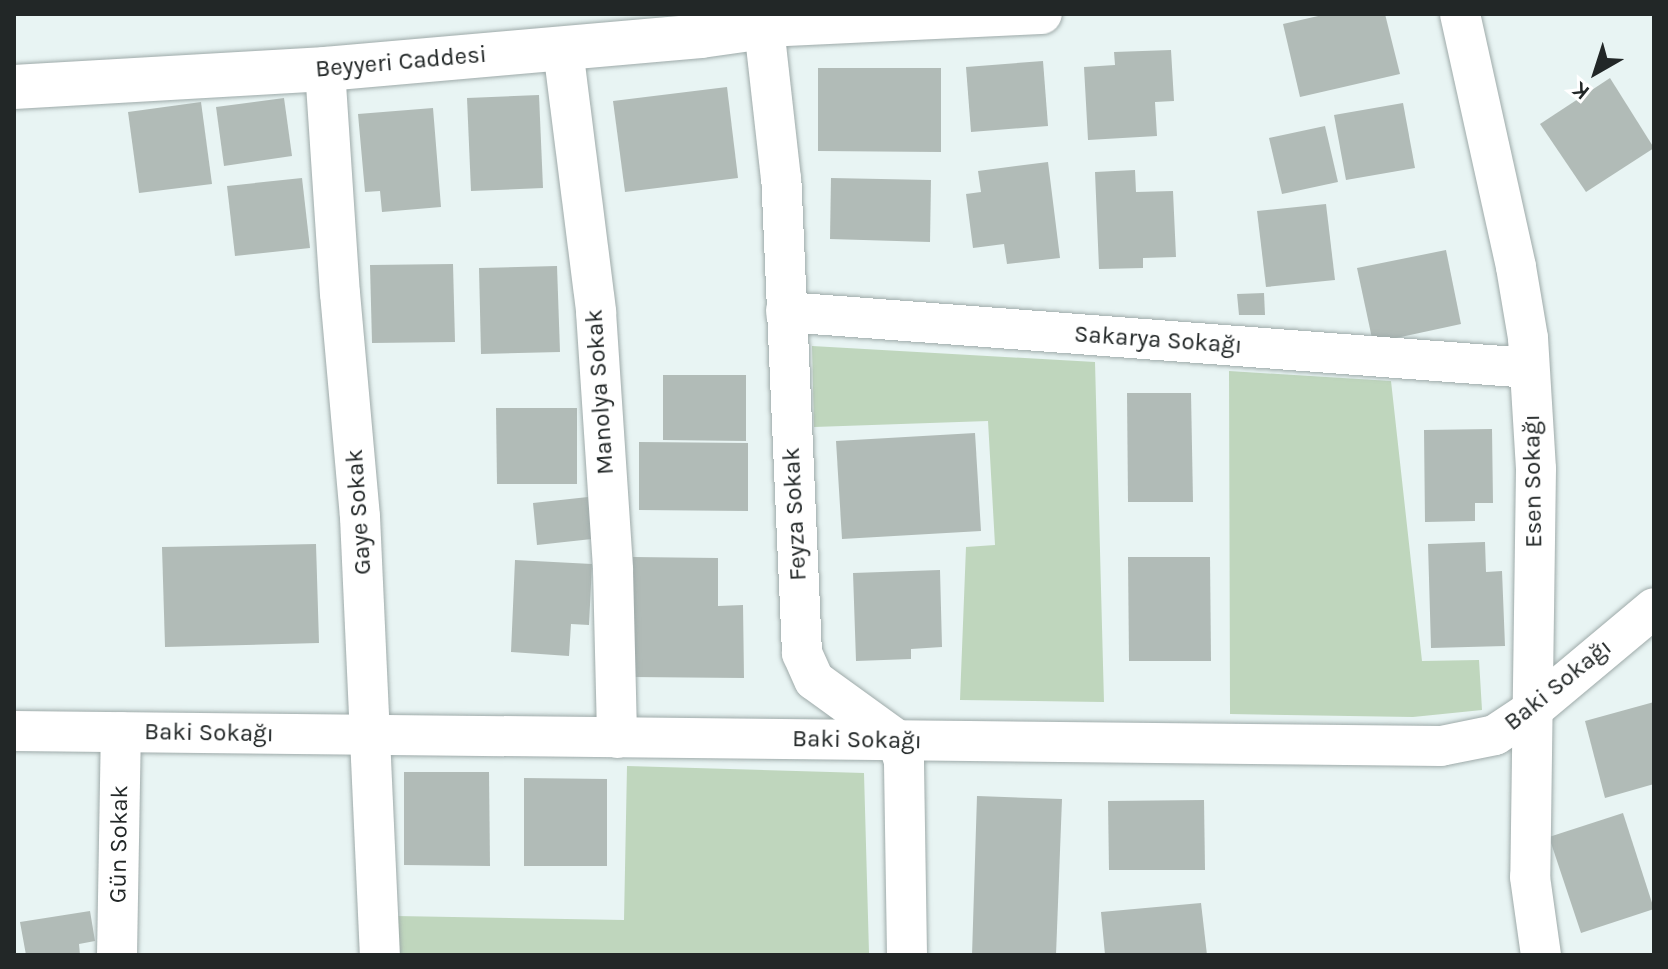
<!DOCTYPE html>
<meta charset="utf-8">
<style>
body{margin:0}
#map{position:relative;width:1668px;height:969px;overflow:hidden;background:#e8f4f3;font-family:Karla,sans-serif}
div>[style]{position:absolute}
[style*='--x']{left:calc(var(--x)*1px);top:calc(var(--y)*1px);width:calc(var(--w)*1px);rotate:calc(var(--a)*1deg)}
.green>*{inset:0;background:#bfd6bd}
.building>*{inset:0;background:#b1bbb7}
.roads{filter:drop-shadow(0 0 2px #9eaaa9) drop-shadow(0 0 2px #9eaaa9)}
.minor>*{height:40px;margin:-20px;padding:0 20px;transform-origin:20px;border-radius:20px;background:#fff}
.tertiary>*{height:44px;margin:-22px;padding:0 22px;transform-origin:22px;border-radius:22px;background:#fff}
span{translate:-50% -50%;white-space:nowrap;text-align:center;line-height:1.15;-webkit-text-stroke:8px #fff;paint-order:stroke}
.street-label{font-size:24px;color:#222727}
.frame{position:absolute;inset:0;border:16px solid #222727;pointer-events:none}
.north{position:absolute;left:1556px;top:32px;width:80px;height:80px;-webkit-text-stroke:6px #fff;paint-order:stroke;rotate:219deg;font-size:22px;font-weight:700;line-height:32px;text-align:center;color:#222727}
.north::after{content:'';display:block;margin:auto;width:28px;height:36px;background:#222727;clip-path:polygon(50% 0,100% 100%,50% 72%,0 100%)}
</style>
<div id="map">
<div class="green">
<i style="clip-path:polygon(812px 346px,1095px 362px,1104px 702px,960px 700px,966px 547px,995px 545px,988px 421px,814px 427px)"></i>
<i style="clip-path:polygon(1229px 371px,1391px 381px,1422px 661px,1479px 660px,1482px 710px,1413px 717px,1230px 714px)"></i>
<i style="clip-path:polygon(627px 766px,864px 773px,869px 953px,399px 955px,396px 916px,624px 920px)"></i>
</div>
<div class="building">
<i style="clip-path:polygon(1327px 14px,1385px 14px,1400px 74px,1300px 97px,1283px 24px)"></i>
<i style="clip-path:polygon(1171px 50px,1174px 101px,1155px 102px,1157px 136px,1088px 140px,1084px 67px,1115px 65px,1114px 52px)"></i>
<i style="clip-path:polygon(1043px 61px,1048px 126px,971px 132px,966px 67px)"></i>
<i style="clip-path:polygon(818px 68px,941px 68px,941px 152px,818px 151px)"></i>
<i style="clip-path:polygon(1610px 78px,1654px 148px,1586px 192px,1540px 124px)"></i>
<i style="clip-path:polygon(727px 87px,738px 178px,625px 192px,613px 101px)"></i>
<i style="clip-path:polygon(539px 95px,543px 188px,471px 191px,467px 98px)"></i>
<i style="clip-path:polygon(284px 98px,292px 156px,224px 166px,216px 107px)"></i>
<i style="clip-path:polygon(201px 102px,212px 184px,139px 193px,128px 112px)"></i>
<i style="clip-path:polygon(1403px 103px,1415px 168px,1346px 180px,1334px 115px)"></i>
<i style="clip-path:polygon(433px 108px,441px 207px,382px 212px,380px 191px,365px 192px,358px 114px)"></i>
<i style="clip-path:polygon(1325px 126px,1338px 182px,1282px 194px,1269px 138px)"></i>
<i style="clip-path:polygon(1048px 162px,1060px 258px,1007px 264px,1004px 244px,973px 248px,966px 194px,981px 192px,978px 171px)"></i>
<i style="clip-path:polygon(1135px 170px,1136px 192px,1173px 191px,1176px 257px,1143px 258px,1143px 268px,1099px 269px,1095px 172px)"></i>
<i style="clip-path:polygon(302px 178px,310px 248px,235px 256px,227px 186px)"></i>
<i style="clip-path:polygon(831px 178px,931px 180px,930px 242px,830px 239px)"></i>
<i style="clip-path:polygon(1326px 204px,1335px 280px,1266px 287px,1257px 211px)"></i>
<i style="clip-path:polygon(1446px 250px,1461px 324px,1373px 343px,1357px 268px)"></i>
<i style="clip-path:polygon(453px 264px,455px 342px,372px 343px,370px 265px)"></i>
<i style="clip-path:polygon(557px 266px,560px 352px,481px 354px,479px 268px)"></i>
<i style="clip-path:polygon(1264px 293px,1265px 315px,1239px 315px,1237px 294px)"></i>
<i style="clip-path:polygon(663px 375px,746px 375px,746px 441px,663px 440px)"></i>
<i style="clip-path:polygon(1127px 393px,1191px 393px,1193px 502px,1128px 502px)"></i>
<i style="clip-path:polygon(496px 408px,577px 408px,577px 484px,497px 484px)"></i>
<i style="clip-path:polygon(1492px 429px,1493px 503px,1475px 503px,1475px 521px,1425px 522px,1424px 430px)"></i>
<i style="clip-path:polygon(975px 433px,981px 531px,842px 539px,836px 441px)"></i>
<i style="clip-path:polygon(639px 442px,748px 443px,748px 511px,639px 510px)"></i>
<i style="clip-path:polygon(588px 497px,592px 539px,537px 545px,533px 503px)"></i>
<i style="clip-path:polygon(1485px 542px,1486px 572px,1502px 571px,1505px 646px,1431px 648px,1428px 544px)"></i>
<i style="clip-path:polygon(316px 544px,319px 643px,165px 647px,162px 547px)"></i>
<i style="clip-path:polygon(633px 557px,718px 558px,718px 606px,743px 605px,744px 678px,633px 677px)"></i>
<i style="clip-path:polygon(1128px 557px,1210px 557px,1211px 661px,1129px 661px)"></i>
<i style="clip-path:polygon(515px 560px,592px 564px,589px 625px,571px 624px,569px 656px,511px 652px)"></i>
<i style="clip-path:polygon(940px 570px,942px 647px,911px 649px,911px 659px,856px 661px,853px 573px)"></i>
<i style="clip-path:polygon(1654px 702px,1654px 784px,1605px 798px,1585px 721px)"></i>
<i style="clip-path:polygon(404px 772px,489px 772px,490px 866px,404px 865px)"></i>
<i style="clip-path:polygon(524px 778px,607px 779px,607px 866px,524px 866px)"></i>
<i style="clip-path:polygon(977px 796px,1062px 799px,1056px 955px,972px 955px)"></i>
<i style="clip-path:polygon(1204px 800px,1205px 870px,1109px 870px,1108px 801px)"></i>
<i style="clip-path:polygon(1623px 813px,1654px 909px,1581px 933px,1549px 837px)"></i>
<i style="clip-path:polygon(1201px 903px,1207px 955px,1105px 955px,1101px 912px)"></i>
<i style="clip-path:polygon(90px 911px,95px 941px,79px 944px,80px 955px,26px 955px,20px 922px)"></i>
</div>
<div class="roads">
<div class="minor">
<i style="--x:1460;--y:14;--w:259;--a:77.5"></i>
<i style="--x:1516;--y:267;--w:72;--a:80.4"></i>
<i style="--x:1528;--y:338;--w:131;--a:86.5"></i>
<i style="--x:1536;--y:469;--w:408;--a:90.8"></i>
<i style="--x:1530;--y:877;--w:79;--a:82"></i>
<i style="--x:563;--y:49;--w:265;--a:82.8"></i>
<i style="--x:596;--y:312;--w:259;--a:86.2"></i>
<i style="--x:613;--y:570;--w:168;--a:88.6"></i>
<i style="--x:325;--y:69;--w:225;--a:86.2"></i>
<i style="--x:340;--y:293;--w:225;--a:84.9"></i>
<i style="--x:360;--y:517;--w:438;--a:87.4"></i>
<i style="--x:786;--y:312;--w:745;--a:4.31"></i>
<i style="--x:14;--y:731;--w:1427;--a:0.6"></i>
<i style="--x:1441;--y:746;--w:55;--a:-11.5"></i>
<i style="--x:1495;--y:735;--w:43;--a:-33.7"></i>
<i style="--x:1531;--y:711;--w:160;--a:-39.9"></i>
<i style="--x:117;--y:955;--w:223;--a:-89"></i>
<i style="--x:907;--y:955;--w:194;--a:-90.9"></i>
<i style="--x:904;--y:761;--w:22;--a:-108"></i>
<i style="--x:897;--y:740;--w:102;--a:-144.1"></i>
<i style="--x:814;--y:680;--w:30;--a:-114"></i>
<i style="--x:802;--y:653;--w:474;--a:-92.5"></i>
<i style="--x:781;--y:179;--w:153;--a:-96.4"></i>
<i style="--x:764;--y:27;--w:278;--a:-2.7"></i>
</div>
<div class="tertiary">
<i style="--x:14;--y:87;--w:312;--a:-3.3"></i>
<i style="--x:325;--y:69;--w:377;--a:-5"></i>
<i style="--x:701;--y:36;--w:64;--a:-8.1"></i>
<i style="--x:764;--y:27;--w:23;--a:-34"></i>
</div>
</div>
<div class="street-label">
<span style="left:401px;top:62px;rotate:-5deg">Beyyeri Caddesi</span>
<span style="left:1158px;top:340px;rotate:4deg">Sakarya Sokağı</span>
<span style="left:600px;top:392px;rotate:-94deg">Manolya Sokak</span>
<span style="left:1533px;top:481px;rotate:-91deg">Esen Sokağı</span>
<span style="left:359px;top:512px;rotate:-94deg">Gaye Sokak</span>
<span style="left:795px;top:514px;rotate:-93deg">Feyza Sokak</span>
<span style="left:1558px;top:685px;rotate:-39deg">Baki Sokağı</span>
<span style="left:209px;top:733px;rotate:1deg">Baki Sokağı</span>
<span style="left:857px;top:740px;rotate:1deg">Baki Sokağı</span>
<span style="left:119px;top:844px;rotate:-89deg">Gün Sokak</span>
</div>
<div class="frame"></div>
<div class="north">K</div>
</div>
